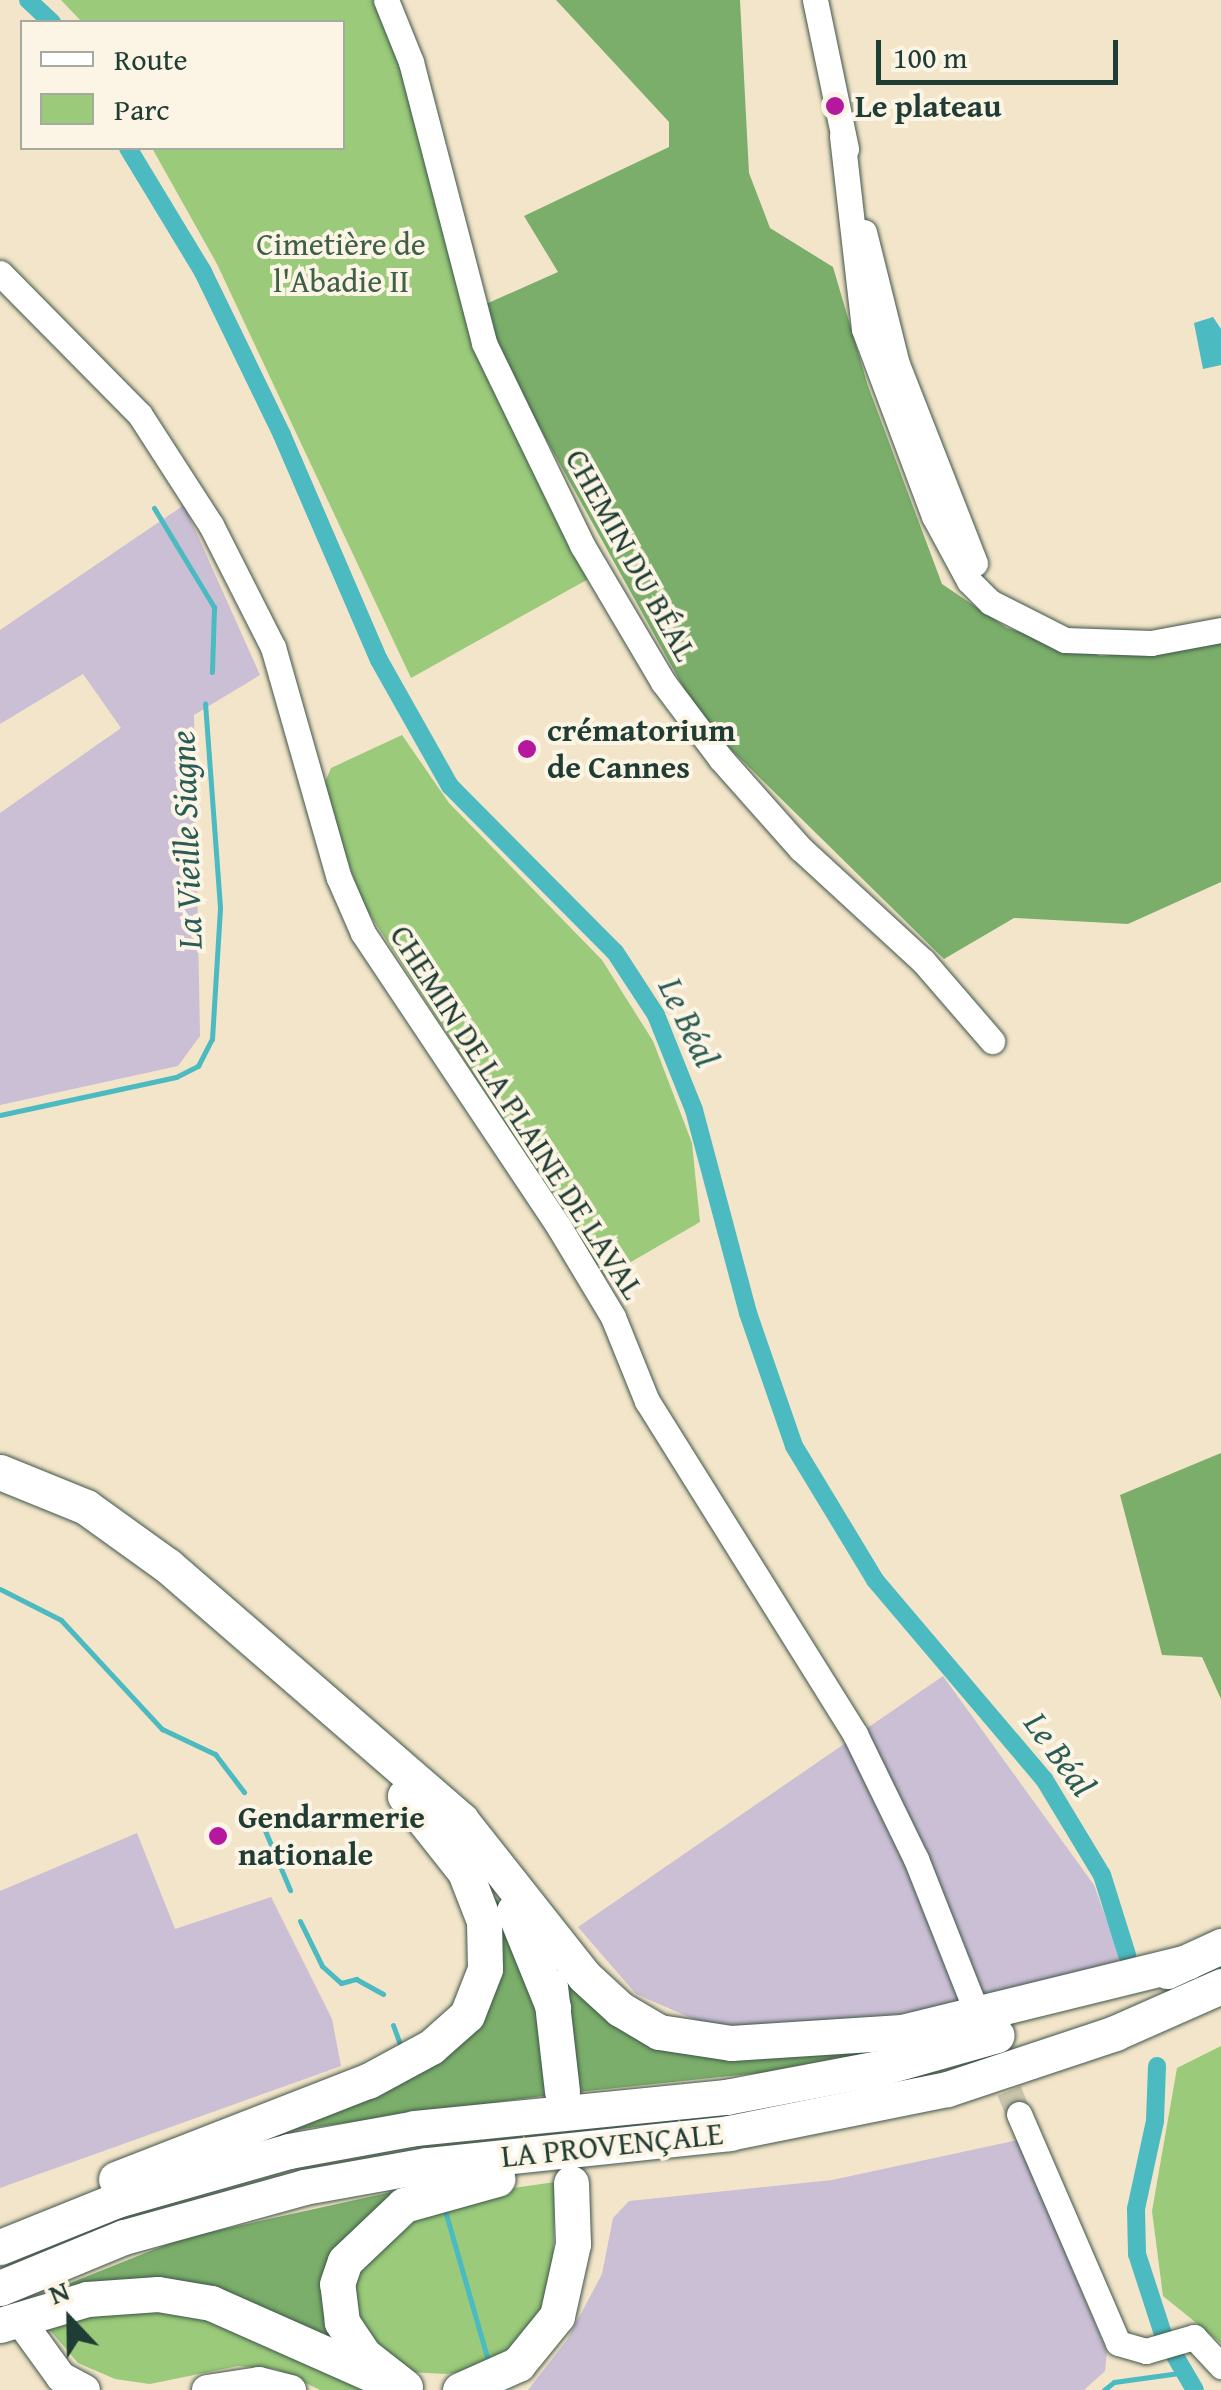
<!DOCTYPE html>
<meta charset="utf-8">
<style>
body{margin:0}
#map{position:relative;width:1221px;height:2390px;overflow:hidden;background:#f3e5c9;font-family:"Gentium Book Plus",serif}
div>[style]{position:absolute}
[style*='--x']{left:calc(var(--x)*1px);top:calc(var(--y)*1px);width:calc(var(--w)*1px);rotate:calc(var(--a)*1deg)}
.industrial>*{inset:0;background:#cbbfd5}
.green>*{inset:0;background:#9aca7a}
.forest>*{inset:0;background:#7bae6a}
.water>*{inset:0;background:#4bbac1}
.stream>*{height:5px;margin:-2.5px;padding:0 2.5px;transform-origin:2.5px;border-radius:2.5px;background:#4bbac1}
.canal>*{height:18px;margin:-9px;padding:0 9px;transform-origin:9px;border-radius:9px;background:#4bbac1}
.minor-tunnel>*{height:25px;margin-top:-12.5px;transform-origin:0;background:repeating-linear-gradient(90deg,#c9c3ab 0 25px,transparent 0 37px)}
.roads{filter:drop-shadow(0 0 2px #3f564a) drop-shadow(0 0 2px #3f564a)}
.minor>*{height:25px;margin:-12.5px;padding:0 12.5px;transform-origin:12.5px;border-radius:12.5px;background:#fff}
.major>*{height:30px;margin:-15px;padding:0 15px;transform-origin:15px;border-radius:15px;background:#fff}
.highway>*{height:35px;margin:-17.5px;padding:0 17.5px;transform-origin:17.5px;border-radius:17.5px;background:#fff}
.dots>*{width:28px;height:28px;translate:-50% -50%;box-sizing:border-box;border:5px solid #fcf5e5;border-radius:50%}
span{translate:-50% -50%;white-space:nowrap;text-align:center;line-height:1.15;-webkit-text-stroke:8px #fcf5e5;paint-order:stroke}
.poi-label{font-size:32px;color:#1f3d34;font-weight:700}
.left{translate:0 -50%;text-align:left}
.park-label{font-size:32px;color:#3e6046}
.street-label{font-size:32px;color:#1f3d34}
.water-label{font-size:35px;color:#2a5c57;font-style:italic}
.legend{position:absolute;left:20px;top:20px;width:325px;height:130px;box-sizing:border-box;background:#fcf5e5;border:2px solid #a4ab9e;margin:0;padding:12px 18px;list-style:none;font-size:30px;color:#1f3d34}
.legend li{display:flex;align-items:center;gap:20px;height:50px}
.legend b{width:50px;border:2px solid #a4ab9e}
.north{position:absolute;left:20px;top:2270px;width:100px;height:100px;-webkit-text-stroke:8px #fcf5e5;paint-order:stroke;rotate:338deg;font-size:28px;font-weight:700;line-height:40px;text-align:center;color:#1f3d34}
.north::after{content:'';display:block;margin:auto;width:35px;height:45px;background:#1f3d34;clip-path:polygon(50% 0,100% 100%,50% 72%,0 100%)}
.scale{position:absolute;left:876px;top:40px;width:242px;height:45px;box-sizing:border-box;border:5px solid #1f3d34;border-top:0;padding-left:12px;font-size:30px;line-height:35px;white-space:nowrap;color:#1f3d34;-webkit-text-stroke:8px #fcf5e5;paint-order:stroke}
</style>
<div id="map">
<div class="industrial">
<i style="clip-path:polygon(184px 505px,260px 675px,194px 715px,200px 1036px,178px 1066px,0 1105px,0 813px,121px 728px,83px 674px,0 724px,0 630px)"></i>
<i style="clip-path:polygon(943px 1676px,1094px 1885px,1121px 1960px,966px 2004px,801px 2029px,707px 2025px,636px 1994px,578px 1927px)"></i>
<i style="clip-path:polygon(137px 1833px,175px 1929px,271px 1897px,332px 2019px,341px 2066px,0 2188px,0 1891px)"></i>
<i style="clip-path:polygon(1018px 2140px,1107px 2352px,1105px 2371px,1084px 2390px,528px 2390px,567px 2340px,602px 2274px,613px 2218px,629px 2201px,832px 2180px)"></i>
</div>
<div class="green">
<i style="clip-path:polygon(61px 0,379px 0,426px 135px,456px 266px,592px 577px,411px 678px,217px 264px,152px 148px,342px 148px,342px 22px,82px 22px)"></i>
<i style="clip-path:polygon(402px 735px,449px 803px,602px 960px,653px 1041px,692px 1143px,700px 1222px,605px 1277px,363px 904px,322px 789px,331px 768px)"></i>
<i style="clip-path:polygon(1221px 2046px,1221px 2343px,1163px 2296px,1152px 2211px,1177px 2068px)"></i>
<i style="clip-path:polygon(555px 2182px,553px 2270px,542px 2309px,517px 2344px,471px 2370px,447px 2374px,407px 2372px,389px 2362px,351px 2314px,354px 2270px,391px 2226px,465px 2195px)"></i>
<i style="clip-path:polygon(170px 2303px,380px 2390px,320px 2390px,276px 2369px,238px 2366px,150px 2384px,115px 2379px,78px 2363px,43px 2322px)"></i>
</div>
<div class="forest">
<i style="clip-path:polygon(556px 0,740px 0,749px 173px,770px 228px,833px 267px,868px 386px,942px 584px,1007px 628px,1101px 656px,1221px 642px,1221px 882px,1128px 924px,1014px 918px,944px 959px,702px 721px,494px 345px,486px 304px,558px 272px,524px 216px,669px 147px,669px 122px)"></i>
<i style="clip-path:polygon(1221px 1453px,1221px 1699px,1202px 1657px,1162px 1655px,1120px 1495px)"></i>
<i style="clip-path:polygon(481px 1879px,506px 1912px,531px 1968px,550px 2095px,287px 2131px,459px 2036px)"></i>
<i style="clip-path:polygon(559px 1959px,607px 2014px,859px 2046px,861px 2054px,759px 2073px,578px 2092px)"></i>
<i style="clip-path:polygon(401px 2190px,362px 2223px,345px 2352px,244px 2305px,0 2311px,183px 2238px)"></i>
</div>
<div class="water">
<i style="clip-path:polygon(1213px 317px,1221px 329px,1221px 365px,1203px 369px,1194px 323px)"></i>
</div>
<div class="stream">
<i style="--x:154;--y:508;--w:116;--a:58.8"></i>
<i style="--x:214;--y:607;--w:65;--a:91.8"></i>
<i style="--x:0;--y:1115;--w:180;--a:-12.2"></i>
<i style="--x:176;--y:1077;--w:25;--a:-27"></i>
<i style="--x:198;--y:1066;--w:30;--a:-63"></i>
<i style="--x:212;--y:1039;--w:132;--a:-86.5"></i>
<i style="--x:220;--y:907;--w:204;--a:-94.2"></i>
<i style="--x:0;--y:1589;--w:68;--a:26.9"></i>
<i style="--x:61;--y:1620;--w:149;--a:47.2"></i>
<i style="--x:162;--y:1729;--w:59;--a:25.3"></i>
<i style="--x:215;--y:1754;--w:48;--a:52.7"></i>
<i style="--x:261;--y:1821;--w:75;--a:67.2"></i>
<i style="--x:300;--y:1921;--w:50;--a:63.9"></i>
<i style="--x:322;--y:1966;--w:25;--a:42"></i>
<i style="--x:341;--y:1983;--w:16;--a:-15"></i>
<i style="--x:356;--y:1979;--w:31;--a:29"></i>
<i style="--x:393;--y:2025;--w:20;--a:70"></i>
<i style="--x:444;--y:2207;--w:159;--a:74"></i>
<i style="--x:1104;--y:2390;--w:13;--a:-39"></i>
<i style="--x:1114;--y:2382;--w:73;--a:-7.9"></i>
</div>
<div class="canal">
<i style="--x:28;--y:0;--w:33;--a:43"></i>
<i style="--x:128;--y:148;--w:145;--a:58.8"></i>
<i style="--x:203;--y:272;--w:181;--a:64.1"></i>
<i style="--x:282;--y:435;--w:245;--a:66.7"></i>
<i style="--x:379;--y:660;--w:145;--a:60.6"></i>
<i style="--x:450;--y:786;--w:234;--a:45.2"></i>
<i style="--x:615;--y:952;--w:75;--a:56.9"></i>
<i style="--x:656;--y:1015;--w:102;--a:68.2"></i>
<i style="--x:694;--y:1110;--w:210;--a:75.1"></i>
<i style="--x:748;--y:1313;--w:141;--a:70.9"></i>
<i style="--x:794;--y:1446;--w:157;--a:58.8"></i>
<i style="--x:875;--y:1580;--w:261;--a:49.7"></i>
<i style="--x:1044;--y:1779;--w:112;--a:58.9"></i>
<i style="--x:1102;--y:1875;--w:84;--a:72.6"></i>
<i style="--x:1157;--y:2066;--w:55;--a:92.1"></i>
<i style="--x:1155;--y:2121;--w:90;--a:102.2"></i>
<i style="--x:1136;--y:2209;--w:45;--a:88.7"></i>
<i style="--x:1137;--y:2254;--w:87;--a:72"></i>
<i style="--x:1164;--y:2337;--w:61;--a:59.7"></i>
</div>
<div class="minor-tunnel">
<i style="--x:981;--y:2022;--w:100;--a:67.6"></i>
</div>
<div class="roads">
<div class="minor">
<i style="--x:386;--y:0;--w:67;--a:68"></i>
<i style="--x:411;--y:62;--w:290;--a:75.4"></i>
<i style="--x:484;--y:343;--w:225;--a:64.1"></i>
<i style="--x:582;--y:545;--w:159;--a:59.4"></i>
<i style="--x:663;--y:682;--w:96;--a:53"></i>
<i style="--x:721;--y:759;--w:120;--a:48.4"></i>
<i style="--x:801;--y:849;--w:166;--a:42.6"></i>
<i style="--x:923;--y:961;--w:106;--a:49.2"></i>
<i style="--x:815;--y:0;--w:152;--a:78.2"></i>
<i style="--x:842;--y:136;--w:194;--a:83.5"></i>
<i style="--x:864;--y:329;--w:200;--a:69.5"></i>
<i style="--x:934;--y:516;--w:74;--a:61.7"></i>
<i style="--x:969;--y:581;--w:30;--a:45"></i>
<i style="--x:990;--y:602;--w:84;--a:26.9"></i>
<i style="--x:1065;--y:640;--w:86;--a:2"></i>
<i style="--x:1151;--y:643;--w:71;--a:-10.5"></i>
<i style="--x:864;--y:232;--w:136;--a:76"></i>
<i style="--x:897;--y:364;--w:214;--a:68.6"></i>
<i style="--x:0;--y:273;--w:199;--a:45.4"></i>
<i style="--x:140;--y:415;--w:131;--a:57.2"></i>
<i style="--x:211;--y:525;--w:137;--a:63.1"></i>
<i style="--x:273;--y:647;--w:240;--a:74.1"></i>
<i style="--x:339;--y:878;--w:60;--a:66.4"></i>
<i style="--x:363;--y:933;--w:353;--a:56.3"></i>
<i style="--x:559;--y:1227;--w:105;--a:59"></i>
<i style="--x:613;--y:1317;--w:91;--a:68"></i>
<i style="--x:647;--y:1401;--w:393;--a:58"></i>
<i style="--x:855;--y:1734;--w:139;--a:64"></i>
<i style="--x:916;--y:1859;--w:155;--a:68.4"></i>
<i style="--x:1019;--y:2114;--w:249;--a:66.6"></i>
<i style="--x:1118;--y:2343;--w:29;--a:16"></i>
<i style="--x:1146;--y:2351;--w:50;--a:-16.3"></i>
<i style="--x:1194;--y:2337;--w:40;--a:47"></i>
</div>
<div class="major">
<i style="--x:27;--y:2330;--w:58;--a:54.1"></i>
<i style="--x:61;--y:2377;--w:27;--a:28"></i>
<i style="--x:207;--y:2390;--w:53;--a:-8.7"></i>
<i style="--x:259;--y:2382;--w:33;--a:14"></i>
</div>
<div class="highway">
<i style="--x:0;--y:1472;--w:93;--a:22.1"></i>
<i style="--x:86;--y:1507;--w:101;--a:35.7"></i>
<i style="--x:168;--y:1566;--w:388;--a:40.9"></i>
<i style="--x:461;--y:1820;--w:199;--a:51.7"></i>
<i style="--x:584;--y:1976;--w:49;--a:42.5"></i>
<i style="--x:620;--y:2009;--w:45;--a:30.5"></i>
<i style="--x:659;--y:2032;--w:73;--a:8.7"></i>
<i style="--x:731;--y:2043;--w:171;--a:-3.7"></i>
<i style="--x:902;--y:2032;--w:294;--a:-13.8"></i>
<i style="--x:514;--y:1911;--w:104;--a:67.9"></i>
<i style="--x:1167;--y:1971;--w:60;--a:-24.8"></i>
<i style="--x:550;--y:1986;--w:106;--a:83.5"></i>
<i style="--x:116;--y:2179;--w:270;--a:-21.3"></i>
<i style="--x:368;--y:2081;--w:72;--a:-28.4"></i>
<i style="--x:431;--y:2047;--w:48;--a:-41.6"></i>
<i style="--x:467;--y:2015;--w:49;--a:-68.6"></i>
<i style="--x:485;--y:1969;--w:48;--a:-91.2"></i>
<i style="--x:484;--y:1921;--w:53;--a:-111.2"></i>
<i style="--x:465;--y:1872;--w:97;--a:-128.3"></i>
<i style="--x:0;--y:2247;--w:126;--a:-21.9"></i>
<i style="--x:117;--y:2200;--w:179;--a:-15.9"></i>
<i style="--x:289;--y:2151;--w:128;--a:-10.3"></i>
<i style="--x:415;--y:2128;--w:313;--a:-5.7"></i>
<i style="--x:726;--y:2097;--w:161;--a:-10.8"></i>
<i style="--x:884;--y:2067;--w:117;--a:-15.8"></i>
<i style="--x:0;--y:2288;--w:134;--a:-22.4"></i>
<i style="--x:124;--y:2237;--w:187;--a:-15.5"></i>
<i style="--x:304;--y:2187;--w:125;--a:-10.1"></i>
<i style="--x:427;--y:2165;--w:304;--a:-6"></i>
<i style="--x:729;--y:2133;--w:222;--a:-11.4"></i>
<i style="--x:947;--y:2089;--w:177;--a:-18.4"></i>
<i style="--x:1115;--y:2033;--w:116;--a:-23.9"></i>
<i style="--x:0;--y:2325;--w:91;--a:-16.6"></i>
<i style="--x:87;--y:2299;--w:71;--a:-4"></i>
<i style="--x:158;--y:2294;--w:54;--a:9.6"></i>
<i style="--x:211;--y:2303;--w:185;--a:23.9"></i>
<i style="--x:405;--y:2387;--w:52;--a:-142"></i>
<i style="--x:364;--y:2355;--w:40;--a:-124"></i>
<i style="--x:342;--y:2322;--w:38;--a:-97"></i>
<i style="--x:337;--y:2284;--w:24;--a:-71"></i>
<i style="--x:345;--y:2261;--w:81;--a:-43.5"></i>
<i style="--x:404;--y:2205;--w:97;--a:-15.6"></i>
<i style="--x:460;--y:2390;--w:64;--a:-24.1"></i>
<i style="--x:518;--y:2364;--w:62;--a:-50.9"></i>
<i style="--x:557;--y:2316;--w:74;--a:-77.5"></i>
<i style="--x:573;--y:2244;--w:61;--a:-91.9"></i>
</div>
</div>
<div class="dots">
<i style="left:835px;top:106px;background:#b5179e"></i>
<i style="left:527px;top:749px;background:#b5179e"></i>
<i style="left:218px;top:1836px;background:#b5179e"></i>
</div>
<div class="poi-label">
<span class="left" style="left:855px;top:106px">Le plateau</span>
<span class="left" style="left:547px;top:749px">crématorium<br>de Cannes</span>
<span class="left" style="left:238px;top:1836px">Gendarmerie<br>nationale</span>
</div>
<div class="park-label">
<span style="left:341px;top:263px">Cimetière de<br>l'Abadie II</span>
</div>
<div class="street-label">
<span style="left:631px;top:555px;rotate:61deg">CHEMIN DU BÉAL</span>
<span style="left:517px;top:1112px;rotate:57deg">CHEMIN DE LA PLAINE DE LAVAL</span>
<span style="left:612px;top:2145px;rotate:-6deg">LA PROVENÇALE</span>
</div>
<div class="water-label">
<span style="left:186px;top:840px;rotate:-92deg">La Vieille Siagne</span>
<span style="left:689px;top:1022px;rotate:64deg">Le Béal</span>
<span style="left:1060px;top:1754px;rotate:54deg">Le Béal</span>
</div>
<ul class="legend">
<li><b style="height:12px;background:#fff"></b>Route</li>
<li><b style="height:28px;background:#9aca7a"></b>Parc</li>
</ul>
<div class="north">N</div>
<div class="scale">100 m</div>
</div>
